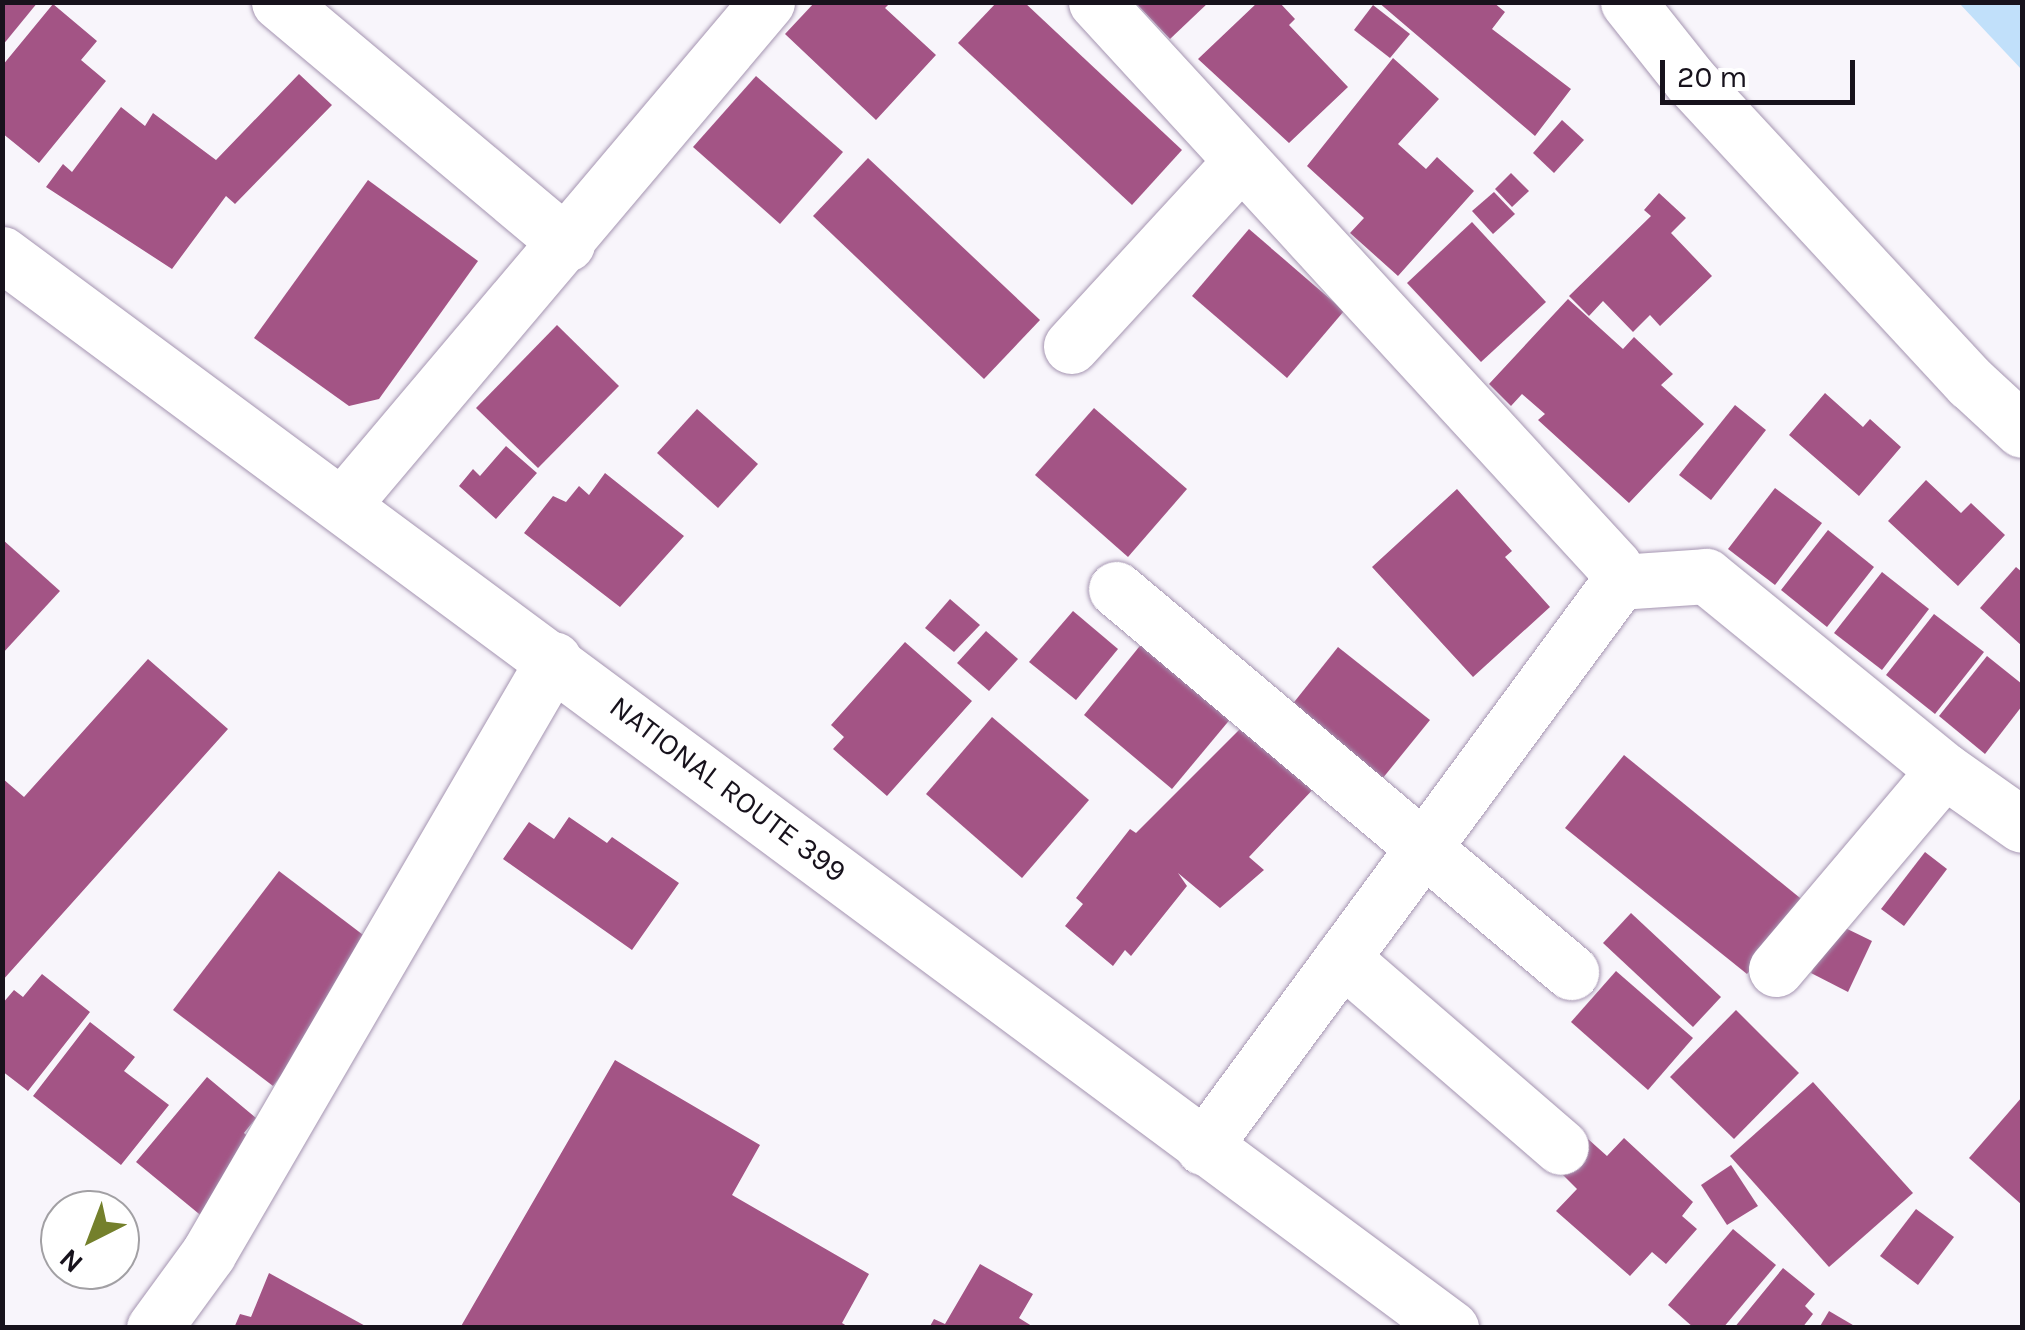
<!DOCTYPE html>
<style>
body{margin:0}
#map{position:relative;width:2025px;height:1330px;overflow:hidden;background:#f8f5fb;font-family:Karla,sans-serif}
div>[style]{position:absolute}
[style*='--x']{left:calc(var(--x)*1px);top:calc(var(--y)*1px);width:calc(var(--w)*1px);rotate:calc(var(--a)*1deg)}
.water>*{inset:0;background:#c1e0fa}
.building>*{inset:0;background:#a35485}
.roads{filter:drop-shadow(0 0 2px #a595b1) drop-shadow(0 0 2px #a595b1)}
.street>*{height:55px;margin:-27.5px;padding:0 27.5px;transform-origin:27.5px;border-radius:27.5px;background:#fff}
.highway>*{height:55px;margin:-27.5px;padding:0 27.5px;transform-origin:27.5px;border-radius:27.5px;background:#fff}
span{translate:-50% -50%;white-space:nowrap;text-align:center;line-height:1.15;-webkit-text-stroke:8px #fff;paint-order:stroke}
.street-label{font-size:30px;color:#17121c}
.frame{position:absolute;inset:0;border:5px solid #17121c;pointer-events:none}
.north{position:absolute;left:40px;top:1190px;width:100px;height:100px;box-sizing:border-box;background:#fff;border:2px solid #a2a0a4;border-radius:50%;rotate:222deg;font-size:28px;font-weight:700;line-height:40px;text-align:center;color:#17121c}
.north::after{content:'';display:block;margin:auto;width:35px;height:45px;background:#74802c;clip-path:polygon(50% 0,100% 100%,50% 72%,0 100%)}
.scale{position:absolute;left:1660px;top:60px;width:195px;height:45px;box-sizing:border-box;border:5px solid #17121c;border-top:0;padding-left:12px;font-size:30px;line-height:35px;white-space:nowrap;color:#17121c;-webkit-text-stroke:8px #fff;paint-order:stroke}
</style>
<div id="map">
<div class="water">
<i style="clip-path:polygon(1959px 3px,2022px 3px,2022px 70px)"></i>
</div>
<div class="building">
<i style="clip-path:polygon(2px 2px,38px 2px,2px 46px)"></i>
<i style="clip-path:polygon(815px 2px,891px 2px,885px 8px,936px 55px,876px 120px,785px 34px)"></i>
<i style="clip-path:polygon(997px 2px,1024px 2px,1182px 150px,1132px 205px,958px 43px)"></i>
<i style="clip-path:polygon(1135px 2px,1209px 2px,1170px 39px)"></i>
<i style="clip-path:polygon(1258px 2px,1279px 2px,1295px 19px,1289px 25px,1348px 87px,1289px 143px,1198px 59px)"></i>
<i style="clip-path:polygon(1378px 2px,1493px 2px,1505px 12px,1492px 29px,1571px 89px,1535px 136px)"></i>
<i style="clip-path:polygon(53px 4px,97px 41px,81px 60px,106px 81px,39px 163px,2px 133px,2px 66px)"></i>
<i style="clip-path:polygon(1373px 5px,1410px 34px,1390px 58px,1354px 30px)"></i>
<i style="clip-path:polygon(1393px 58px,1439px 99px,1398px 144px,1426px 169px,1437px 157px,1474px 191px,1398px 276px,1350px 233px,1364px 218px,1307px 166px)"></i>
<i style="clip-path:polygon(299px 74px,332px 105px,235px 204px,226px 196px,172px 269px,46px 187px,63px 164px,72px 172px,121px 107px,145px 126px,153px 113px,216px 160px)"></i>
<i style="clip-path:polygon(756px 76px,843px 152px,780px 224px,693px 147px)"></i>
<i style="clip-path:polygon(1562px 120px,1584px 140px,1554px 173px,1533px 153px)"></i>
<i style="clip-path:polygon(868px 158px,1040px 320px,984px 379px,813px 216px)"></i>
<i style="clip-path:polygon(1511px 173px,1529px 191px,1512px 207px,1495px 189px)"></i>
<i style="clip-path:polygon(368px 180px,478px 261px,379px 399px,349px 406px,254px 338px)"></i>
<i style="clip-path:polygon(1494px 192px,1515px 214px,1493px 234px,1472px 211px)"></i>
<i style="clip-path:polygon(1659px 193px,1686px 218px,1671px 233px,1712px 276px,1660px 326px,1650px 315px,1633px 332px,1603px 301px,1589px 316px,1569px 296px,1651px 216px,1644px 210px)"></i>
<i style="clip-path:polygon(1472px 222px,1546px 302px,1481px 362px,1407px 283px)"></i>
<i style="clip-path:polygon(1249px 229px,1344px 311px,1287px 378px,1192px 296px)"></i>
<i style="clip-path:polygon(1568px 299px,1623px 349px,1634px 337px,1673px 374px,1661px 385px,1704px 424px,1629px 503px,1538px 420px,1545px 414px,1522px 394px,1511px 406px,1489px 384px)"></i>
<i style="clip-path:polygon(557px 325px,619px 386px,538px 468px,476px 408px)"></i>
<i style="clip-path:polygon(1825px 393px,1863px 427px,1870px 419px,1901px 447px,1859px 496px,1789px 435px)"></i>
<i style="clip-path:polygon(1735px 405px,1766px 430px,1711px 500px,1679px 475px)"></i>
<i style="clip-path:polygon(1094px 408px,1187px 489px,1128px 557px,1035px 475px)"></i>
<i style="clip-path:polygon(697px 409px,758px 464px,718px 508px,657px 453px)"></i>
<i style="clip-path:polygon(506px 446px,537px 473px,496px 519px,459px 486px,473px 469px,480px 476px)"></i>
<i style="clip-path:polygon(605px 473px,684px 536px,620px 607px,524px 533px,553px 496px,566px 502px,579px 486px,589px 495px)"></i>
<i style="clip-path:polygon(1926px 480px,1961px 513px,1971px 503px,2005px 535px,1958px 586px,1888px 521px)"></i>
<i style="clip-path:polygon(1775px 488px,1822px 523px,1775px 585px,1728px 549px)"></i>
<i style="clip-path:polygon(1457px 489px,1512px 551px,1505px 557px,1550px 607px,1473px 677px,1372px 567px)"></i>
<i style="clip-path:polygon(1828px 530px,1874px 567px,1827px 627px,1781px 590px)"></i>
<i style="clip-path:polygon(2px 539px,60px 591px,2px 654px)"></i>
<i style="clip-path:polygon(2016px 567px,2022px 572px,2022px 646px,1980px 608px)"></i>
<i style="clip-path:polygon(1882px 572px,1929px 609px,1882px 670px,1834px 633px)"></i>
<i style="clip-path:polygon(950px 599px,980px 625px,954px 652px,925px 628px)"></i>
<i style="clip-path:polygon(1073px 611px,1118px 649px,1076px 700px,1029px 662px)"></i>
<i style="clip-path:polygon(1934px 614px,1984px 652px,1935px 714px,1886px 675px)"></i>
<i style="clip-path:polygon(986px 631px,1018px 659px,989px 691px,957px 663px)"></i>
<i style="clip-path:polygon(905px 642px,972px 701px,887px 796px,833px 749px,844px 737px,831px 725px)"></i>
<i style="clip-path:polygon(1143px 642px,1232px 717px,1172px 789px,1084px 715px)"></i>
<i style="clip-path:polygon(1338px 647px,1430px 720px,1378px 784px,1287px 711px)"></i>
<i style="clip-path:polygon(1987px 656px,2022px 684px,2022px 706px,1985px 754px,1939px 716px)"></i>
<i style="clip-path:polygon(148px 659px,228px 729px,2px 981px,2px 778px,24px 797px)"></i>
<i style="clip-path:polygon(992px 717px,1089px 800px,1022px 878px,926px 794px)"></i>
<i style="clip-path:polygon(1252px 717px,1318px 784px,1249px 857px,1264px 870px,1220px 908px,1178px 873px,1187px 886px,1131px 956px,1125px 950px,1113px 966px,1065px 926px,1083px 904px,1076px 898px,1130px 829px,1136px 833px)"></i>
<i style="clip-path:polygon(1624px 755px,1805px 902px,1747px 974px,1565px 828px)"></i>
<i style="clip-path:polygon(569px 817px,607px 843px,612px 837px,679px 883px,632px 950px,503px 859px,529px 822px,554px 839px)"></i>
<i style="clip-path:polygon(1925px 852px,1947px 869px,1904px 926px,1881px 909px)"></i>
<i style="clip-path:polygon(279px 871px,379px 947px,273px 1086px,173px 1010px)"></i>
<i style="clip-path:polygon(1631px 913px,1721px 997px,1693px 1027px,1603px 943px)"></i>
<i style="clip-path:polygon(1835px 923px,1872px 941px,1848px 992px,1811px 973px)"></i>
<i style="clip-path:polygon(1616px 971px,1693px 1038px,1648px 1090px,1571px 1022px)"></i>
<i style="clip-path:polygon(42px 974px,90px 1012px,28px 1091px,2px 1071px,2px 1004px,14px 990px,23px 997px)"></i>
<i style="clip-path:polygon(1736px 1010px,1799px 1073px,1734px 1139px,1670px 1077px)"></i>
<i style="clip-path:polygon(90px 1022px,135px 1057px,124px 1071px,169px 1105px,121px 1165px,33px 1096px)"></i>
<i style="clip-path:polygon(615px 1060px,760px 1145px,732px 1195px,869px 1274px,842px 1323px,850px 1328px,460px 1328px)"></i>
<i style="clip-path:polygon(207px 1077px,256px 1118px,244px 1133px,262px 1149px,204px 1218px,136px 1162px)"></i>
<i style="clip-path:polygon(1813px 1082px,1913px 1193px,1829px 1267px,1730px 1156px)"></i>
<i style="clip-path:polygon(2022px 1097px,2022px 1205px,1969px 1158px)"></i>
<i style="clip-path:polygon(1624px 1138px,1693px 1202px,1682px 1216px,1697px 1229px,1666px 1264px,1652px 1252px,1630px 1276px,1556px 1211px,1577px 1189px,1559px 1171px,1588px 1139px,1607px 1156px)"></i>
<i style="clip-path:polygon(1731px 1165px,1758px 1206px,1727px 1225px,1701px 1185px)"></i>
<i style="clip-path:polygon(1916px 1209px,1954px 1237px,1918px 1285px,1880px 1256px)"></i>
<i style="clip-path:polygon(1733px 1229px,1776px 1265px,1723px 1328px,1694px 1328px,1668px 1305px)"></i>
<i style="clip-path:polygon(980px 1264px,1033px 1294px,1019px 1318px,1035px 1328px,929px 1328px,934px 1319px,945px 1324px)"></i>
<i style="clip-path:polygon(1783px 1268px,1815px 1294px,1805px 1306px,1813px 1314px,1802px 1328px,1734px 1328px)"></i>
<i style="clip-path:polygon(269px 1273px,369px 1328px,234px 1328px,240px 1314px,251px 1317px)"></i>
<i style="clip-path:polygon(1829px 1311px,1858px 1328px,1819px 1328px)"></i>
</div>
<div class="roads">
<div class="street">
<i style="--x:279;--y:2;--w:376;--a:40"></i>
<i style="--x:1096;--y:2;--w:766;--a:47.43"></i>
<i style="--x:1614;--y:566;--w:17;--a:73"></i>
<i style="--x:1619;--y:582;--w:702;--a:126.36"></i>
<i style="--x:1628;--y:2;--w:100;--a:51.5"></i>
<i style="--x:1690;--y:80;--w:413;--a:47.2"></i>
<i style="--x:1971;--y:383;--w:69;--a:42.7"></i>
<i style="--x:1071;--y:346;--w:251;--a:-47.4"></i>
<i style="--x:343;--y:504;--w:657;--a:-49.81"></i>
<i style="--x:1619;--y:582;--w:87;--a:-3.9"></i>
<i style="--x:1706;--y:576;--w:307;--a:39.2"></i>
<i style="--x:1944;--y:770;--w:95;--a:35.2"></i>
<i style="--x:1116;--y:589;--w:595;--a:40.09"></i>
<i style="--x:1342;--y:958;--w:289;--a:40.8"></i>
<i style="--x:1776;--y:969;--w:260;--a:-49.8"></i>
<i style="--x:154;--y:1328;--w:92;--a:-53.9"></i>
<i style="--x:208;--y:1254;--w:688;--a:-59.82"></i>
</div>
<div class="highway">
<i style="--x:2;--y:254;--w:1804;--a:36.55"></i>
</div>
</div>
<div class="street-label">
<span style="left:728px;top:789px;rotate:37deg">NATIONAL ROUTE 399</span>
</div>
<div class="frame"></div>
<div class="north">N</div>
<div class="scale">20 m</div>
</div>
